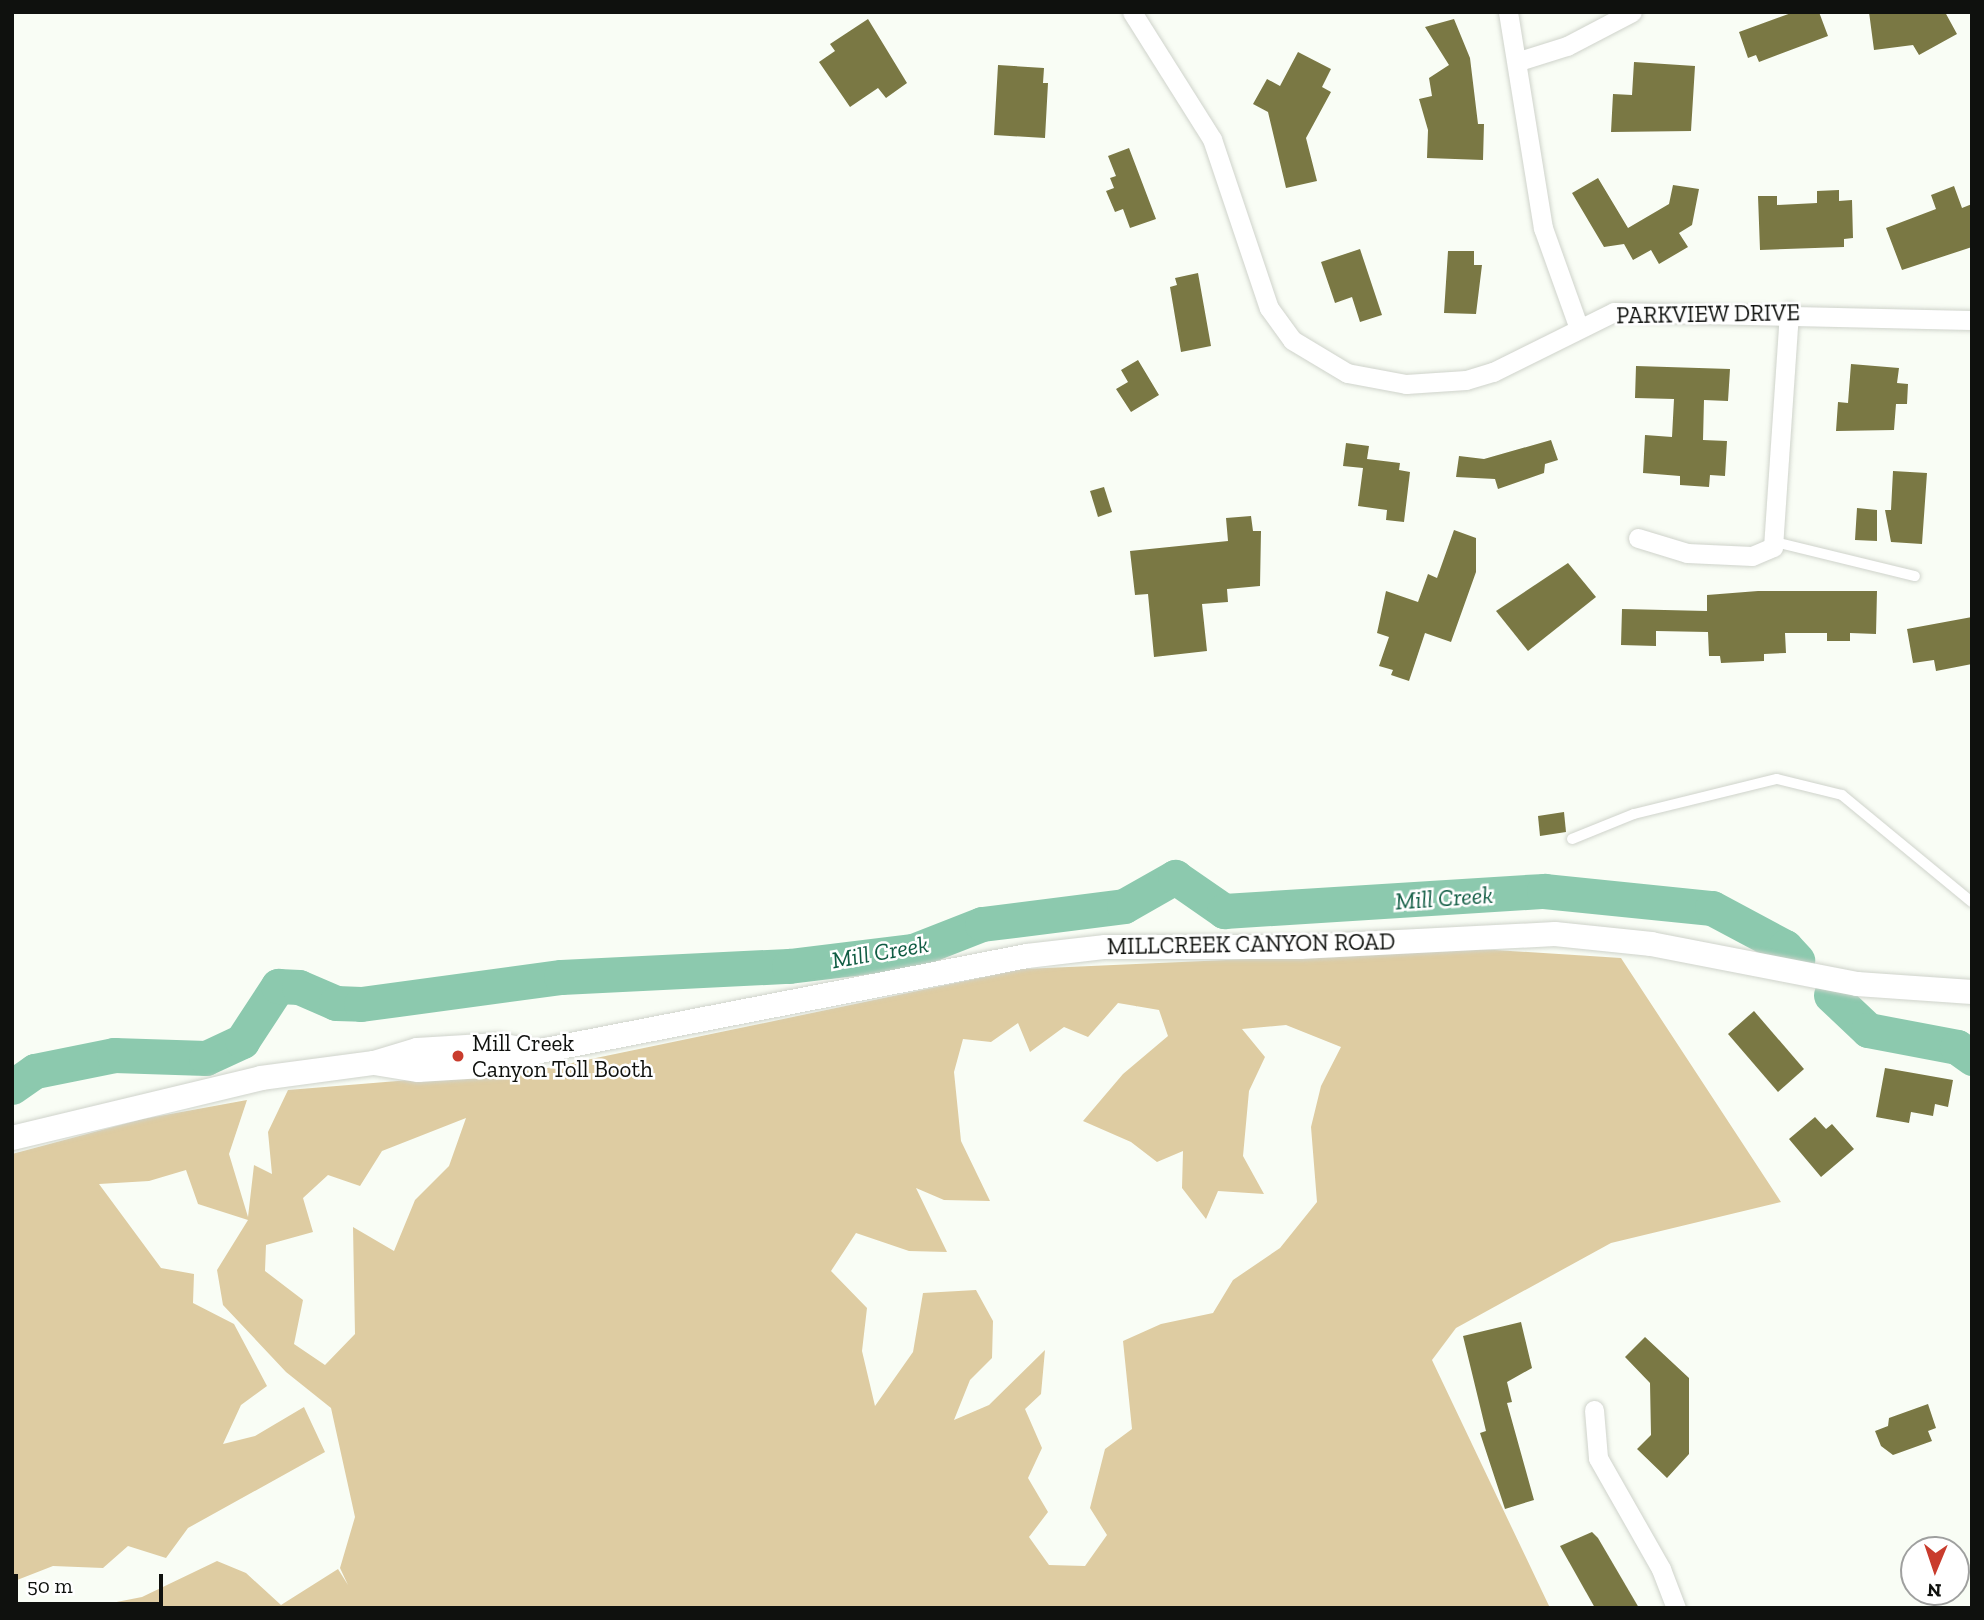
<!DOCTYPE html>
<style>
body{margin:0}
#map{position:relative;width:1984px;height:1620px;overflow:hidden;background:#f9fdf5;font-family:"Zilla Slab",serif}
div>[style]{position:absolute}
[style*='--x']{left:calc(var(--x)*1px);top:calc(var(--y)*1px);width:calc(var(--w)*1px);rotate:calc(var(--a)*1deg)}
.green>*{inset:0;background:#decca2}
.river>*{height:35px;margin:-17.5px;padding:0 17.5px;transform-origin:17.5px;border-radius:17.5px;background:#8cc9ae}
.building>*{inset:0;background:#7a7844}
.roads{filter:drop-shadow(0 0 2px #cfd3cb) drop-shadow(0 0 2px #cfd3cb)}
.service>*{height:10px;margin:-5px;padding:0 5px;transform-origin:5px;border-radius:5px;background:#fff}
.minor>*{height:19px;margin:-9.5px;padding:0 9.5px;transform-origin:9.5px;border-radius:9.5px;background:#fff}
.tertiary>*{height:24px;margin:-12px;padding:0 12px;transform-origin:12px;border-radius:12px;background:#fff}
.dots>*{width:19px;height:19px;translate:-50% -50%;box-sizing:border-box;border:4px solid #fff;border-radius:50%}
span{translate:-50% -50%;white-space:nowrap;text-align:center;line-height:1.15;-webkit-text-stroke:5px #fff;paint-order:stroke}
.street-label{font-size:23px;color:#0f110e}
.poi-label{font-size:23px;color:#0f110e}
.left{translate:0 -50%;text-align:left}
.water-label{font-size:24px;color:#105c43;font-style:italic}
.frame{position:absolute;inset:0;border:14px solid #0f110e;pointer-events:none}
.north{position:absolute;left:1900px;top:1536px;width:70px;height:70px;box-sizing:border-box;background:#fff;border:2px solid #9fa09f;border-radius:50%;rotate:182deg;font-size:19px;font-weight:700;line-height:28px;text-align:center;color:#0f110e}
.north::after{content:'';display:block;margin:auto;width:24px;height:32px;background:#c93c2d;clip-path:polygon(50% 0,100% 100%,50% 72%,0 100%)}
.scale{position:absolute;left:14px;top:1574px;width:149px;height:32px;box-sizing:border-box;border:4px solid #0f110e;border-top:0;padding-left:9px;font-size:21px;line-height:24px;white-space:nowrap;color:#0f110e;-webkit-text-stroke:5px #fff;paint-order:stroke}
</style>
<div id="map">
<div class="green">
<i style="clip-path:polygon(evenodd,1479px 949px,1621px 958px,1781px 1202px,1611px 1243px,1456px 1328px,1432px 1360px,1550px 1608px,86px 1608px,142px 1597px,217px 1561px,246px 1573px,281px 1605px,338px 1569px,348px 1585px,340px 1568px,355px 1517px,331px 1408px,286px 1372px,223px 1305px,217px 1270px,248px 1220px,198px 1204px,186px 1170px,149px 1181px,99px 1184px,161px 1268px,194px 1274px,193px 1303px,234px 1324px,267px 1386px,241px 1405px,223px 1444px,255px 1436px,304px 1407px,325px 1452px,188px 1528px,166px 1558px,128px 1546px,103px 1568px,53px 1566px,12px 1582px,12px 1154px,143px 1119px,247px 1100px,229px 1154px,248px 1217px,254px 1165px,272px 1174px,268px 1132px,288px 1090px,543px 1069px,1023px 969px,1479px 949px,1118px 1003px,1159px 1010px,1168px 1036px,1123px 1074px,1083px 1121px,1131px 1142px,1157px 1162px,1183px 1151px,1182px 1188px,1206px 1219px,1218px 1191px,1264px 1194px,1243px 1156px,1249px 1091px,1265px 1057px,1242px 1029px,1286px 1025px,1341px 1047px,1321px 1086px,1311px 1127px,1317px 1202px,1280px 1248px,1233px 1280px,1213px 1313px,1161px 1324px,1123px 1341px,1132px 1429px,1105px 1449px,1090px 1508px,1107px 1535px,1085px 1566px,1049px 1565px,1029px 1537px,1048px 1512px,1028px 1478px,1042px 1448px,1025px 1409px,1041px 1394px,1045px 1350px,989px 1405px,954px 1420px,970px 1380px,992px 1358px,993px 1321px,976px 1290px,923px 1293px,913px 1352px,875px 1406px,862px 1351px,867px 1308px,831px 1271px,856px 1233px,909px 1251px,947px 1252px,916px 1188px,944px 1200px,990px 1201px,961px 1141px,954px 1072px,963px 1039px,991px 1042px,1018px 1023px,1030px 1052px,1064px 1027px,1088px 1037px,1118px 1003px,1479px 949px,466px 1118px,449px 1166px,415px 1200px,394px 1251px,353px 1227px,355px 1334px,325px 1365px,294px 1344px,303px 1300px,265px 1271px,266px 1245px,313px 1232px,303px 1198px,328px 1175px,360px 1186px,382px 1151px,466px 1118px)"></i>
</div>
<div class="river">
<i style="--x:1831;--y:995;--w:51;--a:43.4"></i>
<i style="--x:1868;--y:1030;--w:91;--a:10.8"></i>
<i style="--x:1957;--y:1047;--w:19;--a:36"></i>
<i style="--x:12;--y:1087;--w:28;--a:-35"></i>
<i style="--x:35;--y:1071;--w:81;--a:-11.4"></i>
<i style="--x:114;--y:1055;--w:92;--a:1.9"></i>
<i style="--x:206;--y:1058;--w:40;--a:-25"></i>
<i style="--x:242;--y:1041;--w:66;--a:-56.8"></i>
<i style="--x:278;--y:986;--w:21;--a:3"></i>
<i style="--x:299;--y:987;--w:40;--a:23.4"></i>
<i style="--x:336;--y:1003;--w:25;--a:2"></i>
<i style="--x:361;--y:1004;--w:202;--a:-7.7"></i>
<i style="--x:561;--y:977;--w:228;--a:-2.8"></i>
<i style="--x:789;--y:966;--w:125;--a:-6.9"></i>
<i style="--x:913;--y:951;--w:74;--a:-21.4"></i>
<i style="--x:982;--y:924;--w:143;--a:-7.2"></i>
<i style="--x:1124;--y:906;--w:59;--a:-29.6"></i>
<i style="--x:1175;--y:877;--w:60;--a:34.8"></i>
<i style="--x:1224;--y:911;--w:321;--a:-3.6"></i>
<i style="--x:1544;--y:891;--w:169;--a:5.8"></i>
<i style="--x:1712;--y:908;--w:83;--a:28.1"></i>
<i style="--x:1785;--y:947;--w:18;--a:47"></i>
</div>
<div class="building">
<i style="clip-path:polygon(1794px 12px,1819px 12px,1828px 36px,1759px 62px,1756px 55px,1748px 58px,1739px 32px)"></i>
<i style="clip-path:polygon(1869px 12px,1945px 12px,1957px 34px,1919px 55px,1913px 45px,1874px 50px)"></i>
<i style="clip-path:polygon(868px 19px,907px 83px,886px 98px,878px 88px,850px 107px,819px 62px,835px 51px,830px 44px)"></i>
<i style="clip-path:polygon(1454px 19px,1470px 58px,1478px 124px,1484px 124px,1483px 160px,1427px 158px,1428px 130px,1419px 99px,1432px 96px,1429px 78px,1449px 65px,1425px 27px)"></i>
<i style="clip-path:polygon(1298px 52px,1331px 69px,1322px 87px,1331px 92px,1306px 138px,1317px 181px,1286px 188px,1268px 112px,1253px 104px,1267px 79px,1280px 86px)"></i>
<i style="clip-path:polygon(1634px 62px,1695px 66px,1691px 131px,1611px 132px,1613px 94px,1632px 95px)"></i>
<i style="clip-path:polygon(998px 65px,1044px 68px,1043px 83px,1048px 83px,1045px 138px,994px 135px)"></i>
<i style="clip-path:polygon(1129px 148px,1156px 219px,1130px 228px,1123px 209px,1115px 212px,1106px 191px,1114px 188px,1110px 178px,1116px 176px,1108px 156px)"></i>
<i style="clip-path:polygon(1598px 178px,1628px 228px,1669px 204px,1673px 185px,1699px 189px,1692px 225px,1679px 233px,1688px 247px,1659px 264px,1651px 250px,1633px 260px,1624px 244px,1604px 247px,1572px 193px)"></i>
<i style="clip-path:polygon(1954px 186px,1962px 208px,1972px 204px,1972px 247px,1902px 270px,1886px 228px,1936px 209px,1931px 195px)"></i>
<i style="clip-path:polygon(1839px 190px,1839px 201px,1852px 200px,1853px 238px,1844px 239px,1844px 247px,1760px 250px,1758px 196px,1777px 196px,1777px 205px,1817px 203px,1817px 191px)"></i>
<i style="clip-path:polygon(1360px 249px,1382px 315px,1360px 322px,1352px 297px,1335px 303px,1321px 262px)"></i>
<i style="clip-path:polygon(1448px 251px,1474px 251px,1474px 265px,1482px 265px,1476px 314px,1444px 313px)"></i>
<i style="clip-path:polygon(1198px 273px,1211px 346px,1181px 352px,1170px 287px,1177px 285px,1175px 278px)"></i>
<i style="clip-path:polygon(1138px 360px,1159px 395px,1131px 412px,1116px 389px,1128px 382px,1121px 370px)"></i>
<i style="clip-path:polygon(1851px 364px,1899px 368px,1897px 383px,1908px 384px,1907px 404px,1896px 404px,1894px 430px,1836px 431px,1838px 402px,1848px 403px)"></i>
<i style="clip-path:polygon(1636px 366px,1730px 369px,1728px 401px,1704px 400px,1703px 440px,1727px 441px,1725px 476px,1710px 475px,1709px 487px,1680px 485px,1680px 476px,1643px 473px,1645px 435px,1672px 437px,1674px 399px,1635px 398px)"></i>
<i style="clip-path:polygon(1551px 440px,1558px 460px,1545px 464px,1544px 473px,1498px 489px,1495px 479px,1456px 477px,1459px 456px,1484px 459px)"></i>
<i style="clip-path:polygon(1346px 443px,1369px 446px,1367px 459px,1400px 463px,1399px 470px,1410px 472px,1404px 522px,1386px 520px,1387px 510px,1358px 506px,1363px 468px,1343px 466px)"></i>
<i style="clip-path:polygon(1893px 471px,1927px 473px,1922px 544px,1891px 542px,1885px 510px,1891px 510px)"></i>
<i style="clip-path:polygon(1104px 487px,1112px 512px,1098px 517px,1090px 491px)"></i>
<i style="clip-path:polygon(1857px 508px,1877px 510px,1877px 541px,1855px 540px)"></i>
<i style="clip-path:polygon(1251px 516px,1253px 531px,1261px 531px,1260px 586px,1227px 589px,1228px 602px,1202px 604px,1207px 651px,1154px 657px,1148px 594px,1135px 595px,1130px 551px,1228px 541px,1226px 518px)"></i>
<i style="clip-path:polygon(1454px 530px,1476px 538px,1476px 572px,1451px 642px,1425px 633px,1409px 681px,1391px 675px,1393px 670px,1379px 666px,1389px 637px,1377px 633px,1386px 591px,1418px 602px,1428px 574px,1437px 578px)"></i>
<i style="clip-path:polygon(1568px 563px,1596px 597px,1528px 651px,1496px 611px)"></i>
<i style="clip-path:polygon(1758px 591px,1877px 591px,1876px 634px,1850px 633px,1850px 641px,1827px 641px,1827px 633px,1785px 633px,1786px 653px,1764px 654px,1764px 661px,1721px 663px,1720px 656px,1709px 656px,1708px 632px,1656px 631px,1656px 646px,1621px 645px,1622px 609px,1707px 611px,1707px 595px)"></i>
<i style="clip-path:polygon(1972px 617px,1972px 664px,1936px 671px,1934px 660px,1913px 663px,1907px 629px)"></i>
<i style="clip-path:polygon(1564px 812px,1566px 832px,1540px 836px,1538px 816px)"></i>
<i style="clip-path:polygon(1754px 1011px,1804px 1069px,1778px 1092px,1728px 1034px)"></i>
<i style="clip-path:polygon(1885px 1068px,1953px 1080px,1948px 1107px,1935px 1104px,1933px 1116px,1911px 1112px,1909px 1123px,1876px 1117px)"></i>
<i style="clip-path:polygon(1815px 1117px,1826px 1129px,1832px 1124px,1854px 1149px,1821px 1177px,1789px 1139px)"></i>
<i style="clip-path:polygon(1521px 1322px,1532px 1368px,1507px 1382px,1512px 1402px,1507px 1403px,1534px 1500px,1505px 1509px,1480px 1433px,1486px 1431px,1463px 1336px)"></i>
<i style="clip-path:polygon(1645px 1337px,1689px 1378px,1689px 1454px,1667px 1478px,1637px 1449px,1651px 1435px,1650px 1383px,1625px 1357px)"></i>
<i style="clip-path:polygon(1928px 1404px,1936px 1428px,1928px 1431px,1932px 1441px,1893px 1455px,1881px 1446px,1875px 1431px,1888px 1426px,1889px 1418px)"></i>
<i style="clip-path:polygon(1592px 1532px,1598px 1538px,1639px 1608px,1595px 1608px,1560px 1546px)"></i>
</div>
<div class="roads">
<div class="service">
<i style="--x:1775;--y:542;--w:144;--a:13.7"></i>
<i style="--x:1572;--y:839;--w:67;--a:-22"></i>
<i style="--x:1634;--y:814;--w:147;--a:-13.8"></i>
<i style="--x:1777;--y:779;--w:67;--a:13.8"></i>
<i style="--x:1842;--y:795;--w:168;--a:39.5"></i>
</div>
<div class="minor">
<i style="--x:1132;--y:12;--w:150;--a:57.8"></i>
<i style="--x:1212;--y:139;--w:178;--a:71.4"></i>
<i style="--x:1269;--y:308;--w:39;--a:54"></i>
<i style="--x:1292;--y:340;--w:64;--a:31"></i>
<i style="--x:1347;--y:373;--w:60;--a:10.6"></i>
<i style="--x:1406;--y:384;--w:60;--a:-3.8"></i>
<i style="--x:1466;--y:380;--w:28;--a:-17"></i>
<i style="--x:1493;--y:372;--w:135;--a:-26.4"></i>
<i style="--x:1614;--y:312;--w:358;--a:1.3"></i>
<i style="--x:1508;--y:12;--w:219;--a:80.8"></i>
<i style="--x:1543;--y:228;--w:104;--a:70.3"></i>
<i style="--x:1519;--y:61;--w:50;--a:-17.4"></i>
<i style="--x:1567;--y:46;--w:73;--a:-27.6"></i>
<i style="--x:1638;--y:538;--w:51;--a:17"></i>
<i style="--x:1687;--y:553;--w:65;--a:2.6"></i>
<i style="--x:1752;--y:556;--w:23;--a:-23"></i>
<i style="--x:1773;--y:547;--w:236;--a:-86.1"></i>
<i style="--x:1594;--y:1410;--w:48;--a:85.2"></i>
<i style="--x:1598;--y:1458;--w:128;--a:60.4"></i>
<i style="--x:1661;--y:1569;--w:42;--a:69"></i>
</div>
<div class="tertiary">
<i style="--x:374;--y:1063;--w:45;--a:9"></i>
<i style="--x:418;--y:1070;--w:82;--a:-3.5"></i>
<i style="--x:500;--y:1065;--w:37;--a:-20"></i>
<i style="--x:535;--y:1052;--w:501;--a:-11.04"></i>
<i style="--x:1027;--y:956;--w:79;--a:-6.6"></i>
<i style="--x:1105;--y:947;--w:195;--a:0"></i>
<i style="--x:1300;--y:947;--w:255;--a:-2.9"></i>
<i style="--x:1555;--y:934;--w:97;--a:5.9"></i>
<i style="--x:1651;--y:944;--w:210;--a:11"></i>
<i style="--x:1857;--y:984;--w:115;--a:4"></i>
<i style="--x:12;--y:1138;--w:256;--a:-13.5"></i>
<i style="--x:261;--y:1078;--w:114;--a:-7.6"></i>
<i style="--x:374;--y:1063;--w:45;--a:-16.8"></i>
<i style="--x:417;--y:1050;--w:82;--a:-3.5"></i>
<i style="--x:499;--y:1045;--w:36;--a:11"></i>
</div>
</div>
<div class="dots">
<i style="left:458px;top:1056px;background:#c93c2d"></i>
</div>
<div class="street-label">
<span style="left:1708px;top:314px;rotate:-1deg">PARKVIEW DRIVE</span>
<span style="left:1251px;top:944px;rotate:-1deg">MILLCREEK CANYON ROAD</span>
</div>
<div class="poi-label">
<span class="left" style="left:472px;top:1056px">Mill Creek<br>Canyon Toll Booth</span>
</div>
<div class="water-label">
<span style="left:1444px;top:898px;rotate:-4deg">Mill Creek</span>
<span style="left:880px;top:952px;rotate:-10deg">Mill Creek</span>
</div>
<div class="frame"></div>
<div class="north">N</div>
<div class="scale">50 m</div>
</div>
